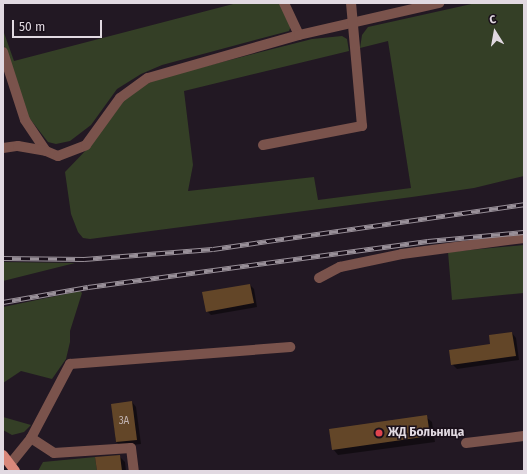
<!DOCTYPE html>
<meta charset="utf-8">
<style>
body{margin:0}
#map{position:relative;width:527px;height:474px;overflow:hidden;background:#221823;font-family:"Fira Sans",sans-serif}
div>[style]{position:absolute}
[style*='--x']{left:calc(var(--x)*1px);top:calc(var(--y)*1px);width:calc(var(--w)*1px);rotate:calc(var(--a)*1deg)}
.green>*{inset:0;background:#343f26}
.shadow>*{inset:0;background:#0007}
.building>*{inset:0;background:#634628}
.minor>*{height:10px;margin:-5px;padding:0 5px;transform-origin:5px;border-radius:5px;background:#7a534c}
.major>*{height:10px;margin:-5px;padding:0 5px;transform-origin:5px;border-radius:5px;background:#d9887b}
.rail>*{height:4.5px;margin-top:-2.25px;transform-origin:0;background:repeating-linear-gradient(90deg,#190f1a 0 9px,#999099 0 18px);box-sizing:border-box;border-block:1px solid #999099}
.dots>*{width:11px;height:11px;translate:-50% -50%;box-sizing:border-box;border:2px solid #190f1a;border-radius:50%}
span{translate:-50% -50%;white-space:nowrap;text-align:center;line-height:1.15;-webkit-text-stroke:3px #190f1a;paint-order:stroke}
.number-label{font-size:10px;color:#c2b4b3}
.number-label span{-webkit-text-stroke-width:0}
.poi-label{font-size:12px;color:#e1d9e1;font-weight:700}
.left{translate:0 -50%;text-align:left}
.frame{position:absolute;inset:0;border:4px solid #e1d9e1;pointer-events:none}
.north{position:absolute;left:475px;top:12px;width:40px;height:40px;-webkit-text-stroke:3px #190f1a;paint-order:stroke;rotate:349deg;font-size:11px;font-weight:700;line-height:16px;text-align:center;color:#e1d9e1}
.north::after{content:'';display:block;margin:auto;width:14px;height:18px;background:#e1d9e1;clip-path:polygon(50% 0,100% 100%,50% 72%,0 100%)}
.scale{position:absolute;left:12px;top:20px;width:90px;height:18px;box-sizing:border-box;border:2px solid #e1d9e1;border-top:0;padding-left:5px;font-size:12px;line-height:14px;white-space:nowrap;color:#e1d9e1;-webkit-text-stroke:3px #190f1a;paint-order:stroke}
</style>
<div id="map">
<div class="green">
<i style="clip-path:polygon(237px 3px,281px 3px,291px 26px,289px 31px,162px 65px,141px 74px,117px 89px,91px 125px,70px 141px,56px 144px,48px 142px,27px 115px,12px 74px,3px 42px,3px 30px,14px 61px)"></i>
<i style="clip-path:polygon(476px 3px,524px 3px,524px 176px,474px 188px,412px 197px,90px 239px,83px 238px,78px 232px,71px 214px,65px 172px,89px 147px,129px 94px,156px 79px,312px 39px,342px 36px,347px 39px,349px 51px,184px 91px,193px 165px,188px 191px,314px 177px,318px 200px,411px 188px,388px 41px,360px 48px,362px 35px,368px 27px)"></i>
<i style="clip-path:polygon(524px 245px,524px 293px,452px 300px,448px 252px)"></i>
<i style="clip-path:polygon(3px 262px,75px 263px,3px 281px)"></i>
<i style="clip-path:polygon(80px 291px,82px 293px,70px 331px,70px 342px,66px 359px,52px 379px,21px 371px,3px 383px,3px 307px)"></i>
<i style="clip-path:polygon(3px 417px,31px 425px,24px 432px,12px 435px,3px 430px)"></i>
<i style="clip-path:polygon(95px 457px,97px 471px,38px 471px,43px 462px)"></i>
</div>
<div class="shadow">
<i style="clip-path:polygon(250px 285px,254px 289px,257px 307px,211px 315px,207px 311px)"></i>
<i style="clip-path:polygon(512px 333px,516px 338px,519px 360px,457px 369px,452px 364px)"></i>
<i style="clip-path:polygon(132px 402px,136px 407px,141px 444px,121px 446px,116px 442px,112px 405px)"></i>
<i style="clip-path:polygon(426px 417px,432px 422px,435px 442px,338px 455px,333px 449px)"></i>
<i style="clip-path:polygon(119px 456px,125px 462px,126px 471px,98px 471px)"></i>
</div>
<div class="building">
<i style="clip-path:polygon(250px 284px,254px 303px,206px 312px,202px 292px)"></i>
<i style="clip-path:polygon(512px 332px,516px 356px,451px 365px,449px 350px,490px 344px,489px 335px)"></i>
<i style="clip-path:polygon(132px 401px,137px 440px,116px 442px,111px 404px)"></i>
<i style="clip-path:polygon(427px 415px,430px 436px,332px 450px,329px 429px)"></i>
<i style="clip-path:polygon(120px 455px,122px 471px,97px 471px,95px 457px)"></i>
</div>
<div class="minor">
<i style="--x:284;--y:3;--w:35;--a:65"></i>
<i style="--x:3;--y:52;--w:71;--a:72.1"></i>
<i style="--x:25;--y:120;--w:37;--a:56"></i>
<i style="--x:46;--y:151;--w:13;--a:23"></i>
<i style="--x:58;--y:156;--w:30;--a:-21"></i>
<i style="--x:86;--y:145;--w:58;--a:-54.1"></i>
<i style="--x:120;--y:98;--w:34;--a:-36"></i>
<i style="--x:148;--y:78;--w:157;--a:-15.9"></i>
<i style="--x:299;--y:35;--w:144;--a:-12.9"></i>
<i style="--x:263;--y:145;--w:101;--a:-10.9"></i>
<i style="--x:362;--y:126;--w:123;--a:-95.1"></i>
<i style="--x:3;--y:148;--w:15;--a:-8"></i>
<i style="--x:18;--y:146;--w:28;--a:10"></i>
<i style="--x:319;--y:278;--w:24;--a:-28"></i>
<i style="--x:340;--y:267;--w:63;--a:-11.8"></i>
<i style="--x:402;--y:254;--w:123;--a:-7.5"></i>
<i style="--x:31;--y:438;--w:27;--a:33"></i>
<i style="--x:54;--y:453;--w:77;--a:-3.7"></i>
<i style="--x:131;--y:448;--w:23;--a:83"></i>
<i style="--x:466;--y:443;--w:58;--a:-6.9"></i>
<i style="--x:11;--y:463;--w:32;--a:-51"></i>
<i style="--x:31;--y:438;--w:84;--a:-62.2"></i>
<i style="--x:70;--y:364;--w:221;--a:-4.4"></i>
</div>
<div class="major">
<i style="--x:3;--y:455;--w:20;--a:53"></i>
</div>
<div class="rail">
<i style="--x:3;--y:258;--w:81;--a:0.7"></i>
<i style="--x:84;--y:259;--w:129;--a:-4.4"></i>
<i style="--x:213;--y:249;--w:314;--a:-8.2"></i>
<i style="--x:3;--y:302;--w:86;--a:-10"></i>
<i style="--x:88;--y:287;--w:343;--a:-7.7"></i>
<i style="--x:428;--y:241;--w:96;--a:-5.4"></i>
</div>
<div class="dots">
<i style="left:379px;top:433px;background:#e0444e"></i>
</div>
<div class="number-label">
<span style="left:124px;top:422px">3А</span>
</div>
<div class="poi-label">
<span class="left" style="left:388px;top:433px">ЖД Больница</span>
</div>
<div class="frame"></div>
<div class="north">С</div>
<div class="scale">50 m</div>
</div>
